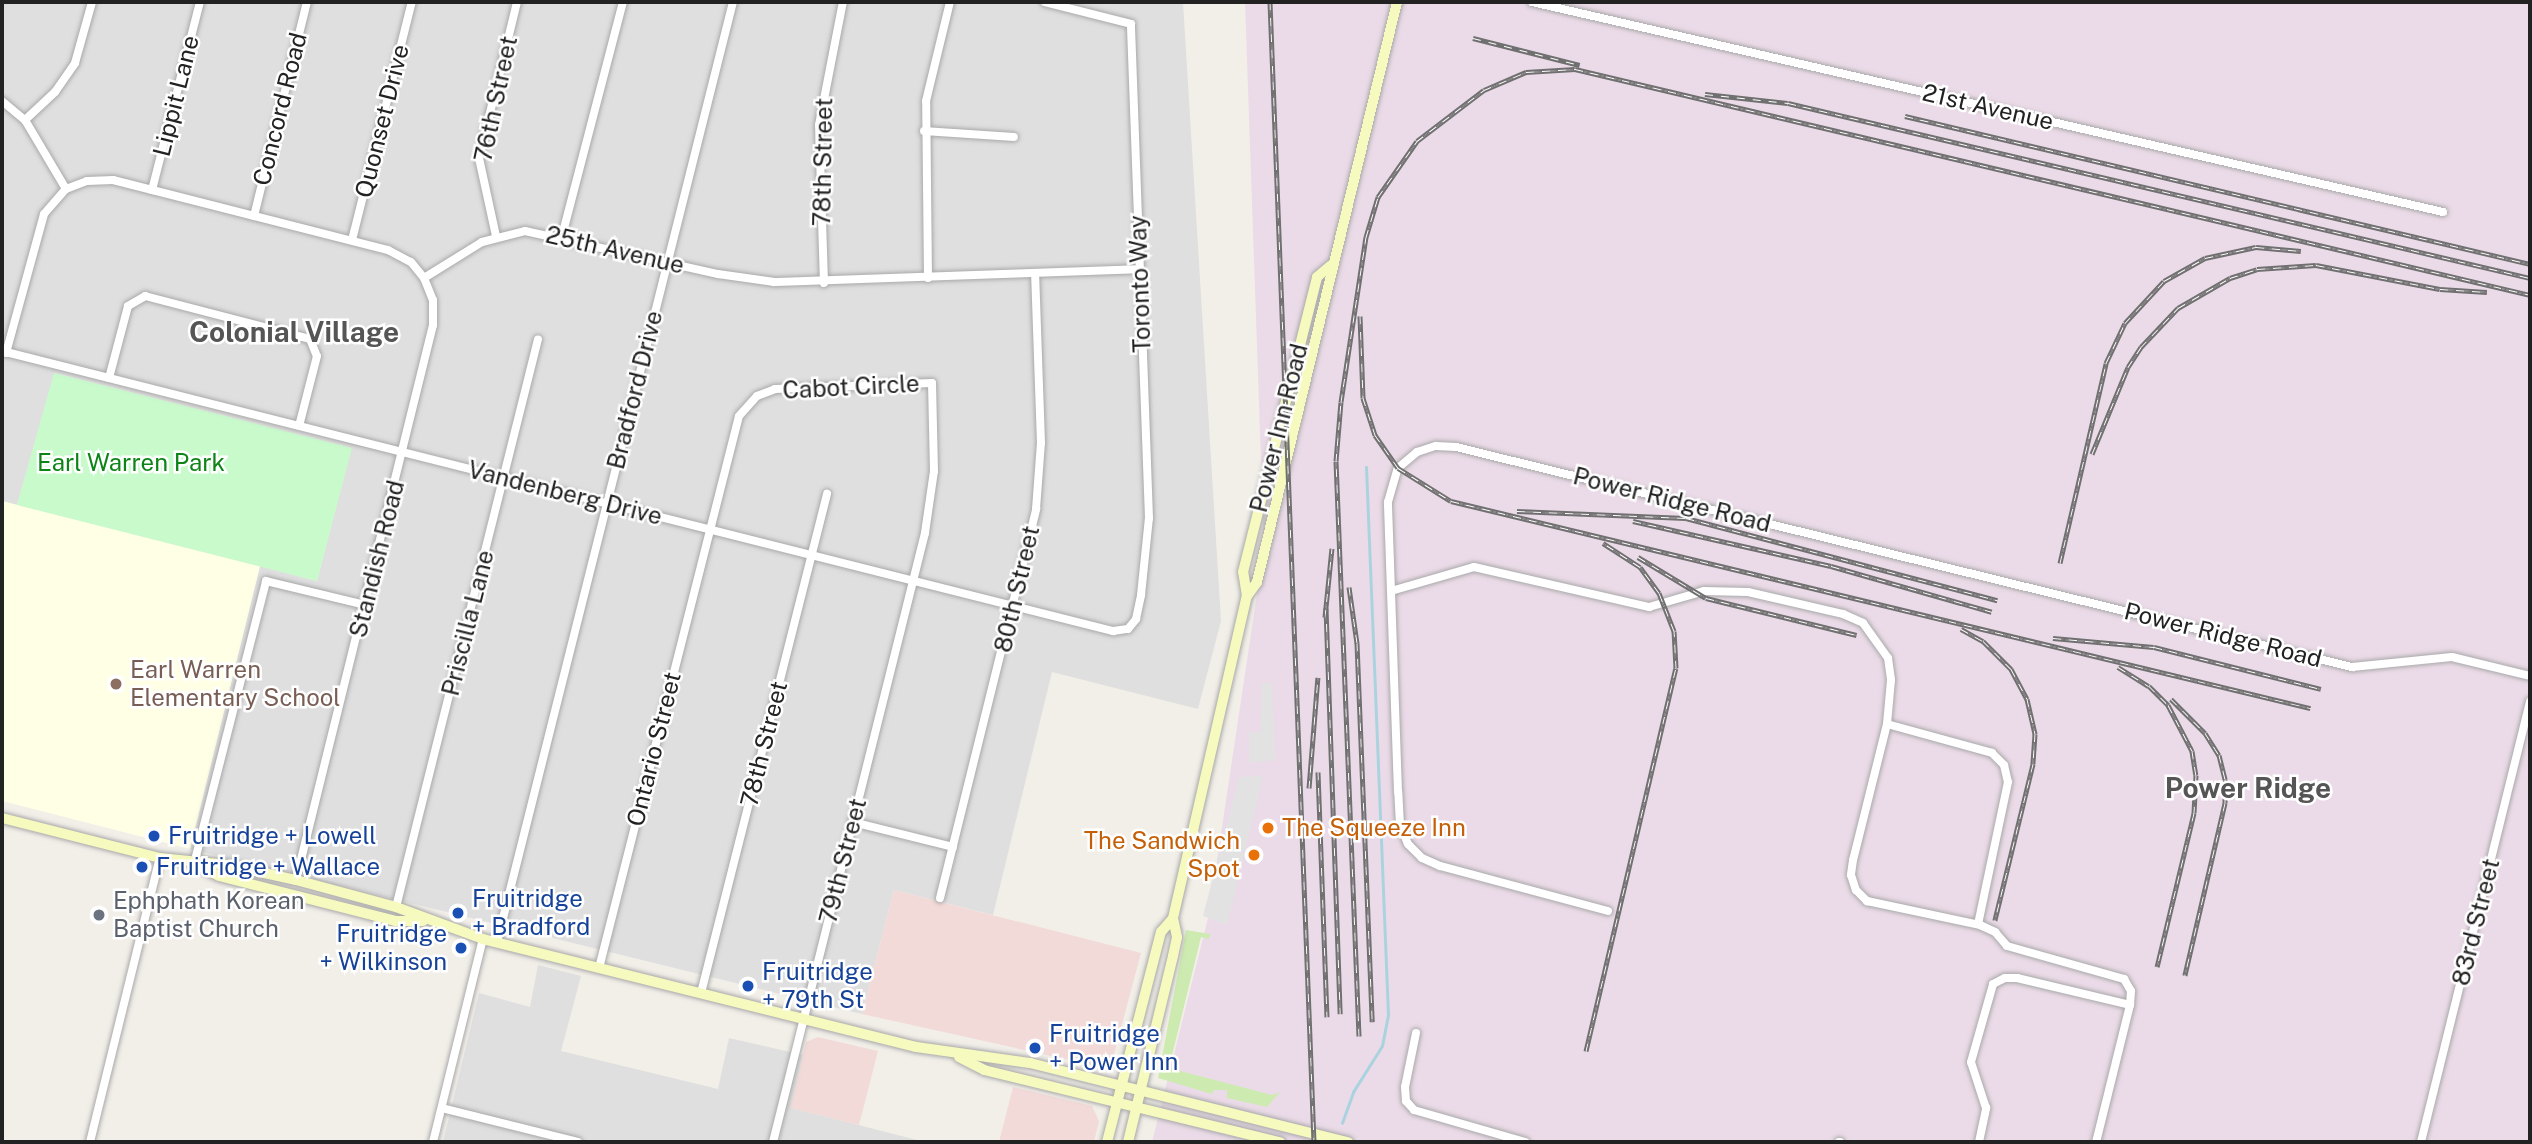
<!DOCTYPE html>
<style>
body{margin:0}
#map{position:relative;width:2532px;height:1144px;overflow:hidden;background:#f2efe9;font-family:"Public Sans",sans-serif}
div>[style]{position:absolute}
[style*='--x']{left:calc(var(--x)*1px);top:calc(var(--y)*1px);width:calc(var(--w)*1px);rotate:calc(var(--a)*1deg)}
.residential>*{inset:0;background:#e0dfdf}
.commercial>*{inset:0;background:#f2dad9}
.industrial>*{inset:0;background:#ebdbe8}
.education>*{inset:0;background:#ffffe5}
.grass>*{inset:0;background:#cdebb0}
.park>*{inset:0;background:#c8facc}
.parking>*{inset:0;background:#e2e2e2}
.stream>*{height:2.5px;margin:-1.25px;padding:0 1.25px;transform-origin:1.25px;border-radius:1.25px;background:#aad3df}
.roads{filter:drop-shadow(0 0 2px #a9a9a9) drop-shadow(0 0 2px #a9a9a9)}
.minor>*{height:8px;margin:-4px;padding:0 4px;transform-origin:4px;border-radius:4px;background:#fff}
.secondary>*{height:10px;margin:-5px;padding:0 5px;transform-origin:5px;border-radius:5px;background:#f7fabf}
.rail>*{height:5px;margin-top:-2.5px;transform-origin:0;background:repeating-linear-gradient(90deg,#fff 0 8px,#707070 0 16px);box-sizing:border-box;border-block:2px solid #707070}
.dots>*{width:19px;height:19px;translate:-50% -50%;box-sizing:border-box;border:4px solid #fff;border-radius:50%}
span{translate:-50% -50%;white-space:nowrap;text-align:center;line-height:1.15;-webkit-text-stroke:5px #fff;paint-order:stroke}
.street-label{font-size:24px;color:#222}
.park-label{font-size:24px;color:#0c8416}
.education-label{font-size:24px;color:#785e54}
.left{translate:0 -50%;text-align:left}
.food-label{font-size:24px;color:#c56008}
.right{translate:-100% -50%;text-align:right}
.transit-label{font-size:24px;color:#164399}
.worship-label{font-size:24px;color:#5b616d}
.quarter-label{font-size:28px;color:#555;font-weight:700}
.frame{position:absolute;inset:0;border:4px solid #222;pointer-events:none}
</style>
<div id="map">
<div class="residential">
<i style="clip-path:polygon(2px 2px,1183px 2px,1221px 621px,1198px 709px,1052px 672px,993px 915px,894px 890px,862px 1014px,190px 849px,260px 566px,317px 581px,351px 448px,55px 373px,17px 505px,2px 501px)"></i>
<i style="clip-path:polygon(538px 965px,581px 976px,561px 1051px,718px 1089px,729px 1038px,803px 1055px,792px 1108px,925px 1142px,443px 1142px,479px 993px,530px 1007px)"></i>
</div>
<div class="commercial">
<i style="clip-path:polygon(894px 890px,1141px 953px,1112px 1062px,1101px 1067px,862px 1014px)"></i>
<i style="clip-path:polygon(818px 1037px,878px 1051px,859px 1125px,791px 1108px,806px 1042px)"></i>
<i style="clip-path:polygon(1013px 1087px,1092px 1106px,1099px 1121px,1094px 1142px,999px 1142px)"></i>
</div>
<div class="industrial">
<i style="clip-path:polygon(1245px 2px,2530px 2px,2530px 1142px,1152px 1142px,1209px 914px,1264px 547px)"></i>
</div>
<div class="education">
<i style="clip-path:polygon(2px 501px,260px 566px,190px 849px,2px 801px)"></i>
</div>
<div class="grass">
<i style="clip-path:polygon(1186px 930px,1210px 934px,1209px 939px,1201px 937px,1169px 1068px,1272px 1095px,1280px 1092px,1267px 1107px,1227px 1098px,1227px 1090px,1214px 1090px,1212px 1094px,1158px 1078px)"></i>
</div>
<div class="park">
<i style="clip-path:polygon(54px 373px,352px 448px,317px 581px,17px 505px)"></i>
</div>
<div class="parking">
<i style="clip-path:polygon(1262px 683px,1272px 683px,1275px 760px,1249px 763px,1249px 733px,1261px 732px)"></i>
<i style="clip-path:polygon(1263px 776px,1227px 925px,1203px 916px,1239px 777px)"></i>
</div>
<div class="stream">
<i style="--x:1342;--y:1123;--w:33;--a:-70"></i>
<i style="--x:1353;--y:1092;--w:54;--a:-57.8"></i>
<i style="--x:1382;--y:1046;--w:32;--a:-79"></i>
<i style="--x:1388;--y:1015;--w:548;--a:-92.3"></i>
</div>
<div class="roads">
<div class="minor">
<i style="--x:1532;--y:2;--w:935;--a:12.98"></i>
<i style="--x:2;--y:101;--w:30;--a:40"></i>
<i style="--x:25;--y:120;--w:80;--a:59.3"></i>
<i style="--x:25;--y:120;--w:41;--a:-43"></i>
<i style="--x:55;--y:92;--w:35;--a:-55"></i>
<i style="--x:75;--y:63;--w:63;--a:-74.4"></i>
<i style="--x:924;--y:131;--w:90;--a:3.8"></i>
<i style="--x:152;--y:190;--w:194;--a:-75.7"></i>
<i style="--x:254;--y:216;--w:220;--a:-76.1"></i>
<i style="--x:496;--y:236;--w:80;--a:-102.3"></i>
<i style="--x:479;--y:158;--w:161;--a:-76.3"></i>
<i style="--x:562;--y:236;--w:242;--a:-75.4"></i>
<i style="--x:352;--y:240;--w:245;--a:-75.9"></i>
<i style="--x:424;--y:278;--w:68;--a:-31.8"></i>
<i style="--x:482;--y:242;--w:44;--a:-14.3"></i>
<i style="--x:525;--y:231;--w:198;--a:12.6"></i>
<i style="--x:718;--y:274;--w:57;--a:8.1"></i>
<i style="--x:774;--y:282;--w:366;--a:-2"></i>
<i style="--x:928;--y:278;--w:177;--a:-90.6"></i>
<i style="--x:926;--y:101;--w:102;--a:-76.4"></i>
<i style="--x:824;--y:283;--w:158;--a:-91.8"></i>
<i style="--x:819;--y:125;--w:125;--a:-79"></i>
<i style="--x:2;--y:351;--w:1146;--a:14.15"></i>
<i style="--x:1113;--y:631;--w:15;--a:-8"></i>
<i style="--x:1128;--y:629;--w:13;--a:-51"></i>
<i style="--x:1136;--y:619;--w:25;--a:-78"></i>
<i style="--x:1141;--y:595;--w:77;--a:-84.1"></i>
<i style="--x:1149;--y:518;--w:494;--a:-92.1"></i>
<i style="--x:1131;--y:24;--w:89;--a:-165.7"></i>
<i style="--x:6;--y:353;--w:144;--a:-74.7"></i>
<i style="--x:44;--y:214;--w:33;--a:-49"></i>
<i style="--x:66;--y:189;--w:22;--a:-21"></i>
<i style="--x:87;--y:181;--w:26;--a:-2"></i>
<i style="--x:113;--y:180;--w:284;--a:14.3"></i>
<i style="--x:388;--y:250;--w:26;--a:28"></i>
<i style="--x:411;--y:262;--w:21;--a:51"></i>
<i style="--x:424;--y:278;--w:24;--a:68"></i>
<i style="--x:433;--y:300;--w:25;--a:90"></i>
<i style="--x:433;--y:325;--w:572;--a:103.87"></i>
<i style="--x:109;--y:378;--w:74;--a:-75.2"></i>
<i style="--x:128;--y:306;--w:20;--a:-30"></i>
<i style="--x:145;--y:296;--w:171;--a:14.6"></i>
<i style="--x:310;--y:339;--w:18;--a:68"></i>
<i style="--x:317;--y:356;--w:72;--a:104.4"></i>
<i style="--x:1391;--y:591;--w:86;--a:-16.1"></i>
<i style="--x:1474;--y:567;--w:180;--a:12.9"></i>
<i style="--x:1649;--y:607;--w:57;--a:-16.2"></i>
<i style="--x:1704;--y:591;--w:44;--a:1.3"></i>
<i style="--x:1748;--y:592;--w:98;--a:13"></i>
<i style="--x:1843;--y:614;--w:22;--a:24"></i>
<i style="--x:1863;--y:623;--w:43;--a:54.5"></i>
<i style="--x:1888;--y:658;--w:22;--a:82"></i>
<i style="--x:1891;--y:680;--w:44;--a:95.2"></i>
<i style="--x:1887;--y:724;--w:140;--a:104"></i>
<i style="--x:1853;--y:860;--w:15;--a:98"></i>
<i style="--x:1851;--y:875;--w:16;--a:72"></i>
<i style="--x:1856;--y:890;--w:16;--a:45"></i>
<i style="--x:1867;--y:901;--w:116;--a:12"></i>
<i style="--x:1980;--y:925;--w:17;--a:25"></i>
<i style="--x:1995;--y:932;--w:18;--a:49"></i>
<i style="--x:2007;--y:946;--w:122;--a:15.8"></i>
<i style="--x:2124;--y:979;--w:14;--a:60"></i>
<i style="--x:2131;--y:991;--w:14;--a:94"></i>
<i style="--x:2130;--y:1005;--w:141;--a:103.9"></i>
<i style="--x:1887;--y:724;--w:109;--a:15.4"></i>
<i style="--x:1992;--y:753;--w:17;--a:45"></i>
<i style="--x:2004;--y:765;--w:17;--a:77"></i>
<i style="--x:2008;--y:782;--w:145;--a:101.9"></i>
<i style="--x:853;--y:822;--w:103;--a:14"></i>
<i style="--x:194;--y:864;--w:292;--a:-75.7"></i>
<i style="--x:266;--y:581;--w:102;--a:13.6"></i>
<i style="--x:940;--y:898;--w:401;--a:-76.1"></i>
<i style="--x:1036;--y:509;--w:66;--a:-85.7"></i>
<i style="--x:1041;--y:443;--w:170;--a:-92"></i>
<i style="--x:396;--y:907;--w:585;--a:-75.96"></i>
<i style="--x:1608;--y:911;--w:174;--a:-165"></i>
<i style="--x:1440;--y:866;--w:20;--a:-156"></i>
<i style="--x:1422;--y:858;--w:20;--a:-135"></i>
<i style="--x:1408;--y:844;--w:21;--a:-113"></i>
<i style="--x:1400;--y:825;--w:33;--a:-93"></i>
<i style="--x:1398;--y:792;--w:290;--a:-92"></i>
<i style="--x:1388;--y:502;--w:35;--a:-74"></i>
<i style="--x:1398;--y:468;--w:25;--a:-40"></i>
<i style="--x:1417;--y:452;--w:20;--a:-18"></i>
<i style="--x:1436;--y:446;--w:20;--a:3"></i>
<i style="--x:1456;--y:447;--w:923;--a:13.8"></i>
<i style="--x:2352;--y:667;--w:100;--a:-5.7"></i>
<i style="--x:2452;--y:657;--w:80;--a:13.7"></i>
<i style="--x:497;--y:942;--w:969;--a:-75.91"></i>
<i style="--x:599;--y:968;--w:569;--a:-75.77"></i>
<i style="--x:739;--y:416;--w:27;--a:-48"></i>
<i style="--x:757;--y:396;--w:19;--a:-21"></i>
<i style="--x:775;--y:389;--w:157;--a:-2.2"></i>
<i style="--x:932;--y:383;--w:88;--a:88.7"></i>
<i style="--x:934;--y:471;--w:63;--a:98.3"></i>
<i style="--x:925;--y:533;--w:628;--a:104.01"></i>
<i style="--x:701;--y:993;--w:515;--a:-75.83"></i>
<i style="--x:1416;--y:1033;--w:55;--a:101.5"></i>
<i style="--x:1405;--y:1087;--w:14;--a:86"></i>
<i style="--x:1406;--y:1101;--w:12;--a:48"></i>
<i style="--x:1414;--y:1110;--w:116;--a:16.1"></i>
<i style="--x:442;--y:1108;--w:140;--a:14"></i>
<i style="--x:90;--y:1142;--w:292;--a:-76.2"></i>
<i style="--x:433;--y:1142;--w:209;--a:-76.2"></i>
<i style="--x:1839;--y:1142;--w:1;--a:0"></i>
<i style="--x:1979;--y:1142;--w:35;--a:-78"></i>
<i style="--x:1986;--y:1108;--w:48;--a:-108.1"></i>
<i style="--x:1971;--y:1062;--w:81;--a:-74.2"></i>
<i style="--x:1993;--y:984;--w:13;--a:-27"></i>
<i style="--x:2005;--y:978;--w:12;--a:0"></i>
<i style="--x:2017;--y:978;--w:116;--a:13.4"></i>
<i style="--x:2421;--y:1142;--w:454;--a:-76.1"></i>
</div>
<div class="secondary">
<i style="--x:1247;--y:596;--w:24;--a:-99"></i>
<i style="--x:1243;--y:572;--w:304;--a:-75.9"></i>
<i style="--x:1317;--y:277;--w:17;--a:-40"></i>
<i style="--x:2;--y:818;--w:163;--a:14.2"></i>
<i style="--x:160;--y:858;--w:68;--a:5.9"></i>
<i style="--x:228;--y:865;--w:70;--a:12.4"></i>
<i style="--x:296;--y:880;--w:104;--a:15.1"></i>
<i style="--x:396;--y:907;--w:93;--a:20.2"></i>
<i style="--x:483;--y:939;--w:446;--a:14"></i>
<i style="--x:916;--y:1047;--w:115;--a:8"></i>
<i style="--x:1030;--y:1063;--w:328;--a:14"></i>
<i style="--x:198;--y:866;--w:23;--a:25"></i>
<i style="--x:219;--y:876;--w:182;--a:14.3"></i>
<i style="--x:395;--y:921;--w:28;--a:0"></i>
<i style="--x:959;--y:1057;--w:28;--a:27"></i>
<i style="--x:984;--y:1070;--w:305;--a:13.7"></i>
<i style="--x:1107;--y:1142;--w:217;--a:-75.6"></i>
<i style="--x:1161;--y:932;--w:18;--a:-49"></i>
<i style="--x:1128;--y:1142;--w:191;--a:-76.4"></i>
<i style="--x:1173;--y:956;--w:19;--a:-78"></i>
<i style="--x:1177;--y:937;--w:19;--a:-102"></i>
<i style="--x:1173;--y:918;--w:330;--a:-77.1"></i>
<i style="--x:1247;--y:596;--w:17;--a:-54"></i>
<i style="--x:1257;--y:582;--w:597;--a:-76.43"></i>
</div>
</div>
<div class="rail">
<i style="--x:1270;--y:2;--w:1141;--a:87.79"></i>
<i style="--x:1473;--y:38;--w:110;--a:14.2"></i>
<i style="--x:1705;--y:94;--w:83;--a:6.2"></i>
<i style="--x:1788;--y:103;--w:762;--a:13.27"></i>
<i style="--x:1905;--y:116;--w:642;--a:13.32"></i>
<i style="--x:1360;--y:316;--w:82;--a:87.9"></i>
<i style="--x:1363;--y:398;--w:39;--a:72"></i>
<i style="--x:1375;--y:435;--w:40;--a:55.1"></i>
<i style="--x:1398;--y:468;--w:62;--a:31.9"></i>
<i style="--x:1451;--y:501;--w:884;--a:13.55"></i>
<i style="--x:2092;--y:454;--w:94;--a:-67.5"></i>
<i style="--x:2128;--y:367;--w:24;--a:-57"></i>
<i style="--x:2141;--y:347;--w:54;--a:-46.5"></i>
<i style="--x:2178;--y:308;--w:60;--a:-30"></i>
<i style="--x:2230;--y:278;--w:28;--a:-18"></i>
<i style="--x:2257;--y:269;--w:59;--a:-3.9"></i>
<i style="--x:2316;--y:265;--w:126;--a:11"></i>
<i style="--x:2440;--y:289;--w:47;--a:3.7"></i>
<i style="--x:1517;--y:511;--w:169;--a:2.4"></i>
<i style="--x:1686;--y:518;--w:322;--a:14.8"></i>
<i style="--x:1633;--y:521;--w:203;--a:12.8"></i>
<i style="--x:1831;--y:566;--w:167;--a:15.9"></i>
<i style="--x:1638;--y:557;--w:79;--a:31.1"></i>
<i style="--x:1706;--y:598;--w:155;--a:13.8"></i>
<i style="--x:2060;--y:563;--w:205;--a:-77"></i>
<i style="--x:2106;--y:363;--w:44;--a:-64.6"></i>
<i style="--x:2125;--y:323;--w:57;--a:-47.1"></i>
<i style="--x:2164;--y:281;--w:47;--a:-29.3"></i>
<i style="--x:2205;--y:258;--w:52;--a:-12.2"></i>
<i style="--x:2256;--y:247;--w:45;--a:5.1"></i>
<i style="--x:1349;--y:587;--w:57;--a:81.9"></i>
<i style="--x:1357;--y:643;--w:379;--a:87.7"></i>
<i style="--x:1326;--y:608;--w:406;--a:88"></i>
<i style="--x:1325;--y:617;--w:69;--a:-84.2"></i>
<i style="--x:1961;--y:629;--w:25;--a:29"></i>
<i style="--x:1983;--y:641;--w:40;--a:45"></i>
<i style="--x:2011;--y:669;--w:34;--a:62"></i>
<i style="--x:2027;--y:699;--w:36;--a:77"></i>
<i style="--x:2035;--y:734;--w:30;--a:94"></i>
<i style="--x:2033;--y:764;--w:161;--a:103.7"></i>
<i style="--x:2053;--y:638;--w:101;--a:5.1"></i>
<i style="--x:2154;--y:647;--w:172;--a:14.1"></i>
<i style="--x:2118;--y:667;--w:36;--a:32"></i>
<i style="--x:2149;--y:686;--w:27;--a:45"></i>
<i style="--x:2168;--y:705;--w:52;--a:62.4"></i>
<i style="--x:2192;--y:751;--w:24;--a:81"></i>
<i style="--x:2196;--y:775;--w:38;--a:93"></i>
<i style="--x:2194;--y:813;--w:158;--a:103.5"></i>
<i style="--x:2171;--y:699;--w:48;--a:45"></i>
<i style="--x:2205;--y:733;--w:26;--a:58"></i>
<i style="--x:2219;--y:755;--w:25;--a:76"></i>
<i style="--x:2225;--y:779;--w:24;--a:90"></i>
<i style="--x:2225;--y:803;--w:177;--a:103.1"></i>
<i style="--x:1318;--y:772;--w:245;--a:87.9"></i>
<i style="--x:1309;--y:788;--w:111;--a:-85.4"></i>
<i style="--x:1359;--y:1036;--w:575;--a:-92.29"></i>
<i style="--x:1336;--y:461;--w:59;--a:-85.2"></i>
<i style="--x:1341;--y:402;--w:167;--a:-81.4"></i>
<i style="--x:1366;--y:237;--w:42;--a:-73.3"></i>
<i style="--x:1378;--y:197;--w:68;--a:-55.1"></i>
<i style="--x:1417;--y:141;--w:84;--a:-37.3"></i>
<i style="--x:1484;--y:90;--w:46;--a:-23.2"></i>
<i style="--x:1526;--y:72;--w:49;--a:-3.5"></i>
<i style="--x:1575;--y:69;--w:981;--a:13.31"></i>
<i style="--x:1586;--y:1051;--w:393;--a:-76.8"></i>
<i style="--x:1676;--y:668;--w:37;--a:-93"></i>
<i style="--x:1674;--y:631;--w:41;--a:-111.5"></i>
<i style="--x:1659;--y:593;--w:32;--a:-126"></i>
<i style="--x:1640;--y:567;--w:44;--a:-147"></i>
</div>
<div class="dots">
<i style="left:116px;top:684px;background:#8d6e63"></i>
<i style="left:1268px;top:828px;background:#e8710a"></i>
<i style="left:154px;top:836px;background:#1a4fb4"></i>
<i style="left:1254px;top:855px;background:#e8710a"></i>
<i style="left:142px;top:867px;background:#1a4fb4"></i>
<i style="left:458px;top:913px;background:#1a4fb4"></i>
<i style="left:99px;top:915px;background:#6b7280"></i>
<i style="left:461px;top:948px;background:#1a4fb4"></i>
<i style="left:748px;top:986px;background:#1a4fb4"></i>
<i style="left:1035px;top:1048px;background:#1a4fb4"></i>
</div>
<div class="street-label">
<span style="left:176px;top:96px;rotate:-76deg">Lippit Lane</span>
<span style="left:496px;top:99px;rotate:-78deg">76th Street</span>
<span style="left:1988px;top:107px;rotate:13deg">21st Avenue</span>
<span style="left:280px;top:109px;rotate:-76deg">Concord Road</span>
<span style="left:382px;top:121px;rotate:-76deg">Quonset Drive</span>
<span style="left:823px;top:162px;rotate:-89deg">78th Street</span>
<span style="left:615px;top:250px;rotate:13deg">25th Avenue</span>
<span style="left:1140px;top:284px;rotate:-92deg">Toronto Way</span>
<span style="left:851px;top:387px;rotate:-3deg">Cabot Circle</span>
<span style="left:635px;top:390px;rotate:-76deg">Bradford Drive</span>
<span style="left:1279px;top:428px;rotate:-76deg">Power Inn Road</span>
<span style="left:565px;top:493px;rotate:14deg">Vandenberg Drive</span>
<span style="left:1672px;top:500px;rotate:14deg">Power Ridge Road</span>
<span style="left:377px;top:559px;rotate:-76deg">Standish Road</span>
<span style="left:1017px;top:589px;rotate:-77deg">80th Street</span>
<span style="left:468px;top:623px;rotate:-76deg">Priscilla Lane</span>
<span style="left:2223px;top:635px;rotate:14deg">Power Ridge Road</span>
<span style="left:764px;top:744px;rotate:-76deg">78th Street</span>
<span style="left:654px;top:749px;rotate:-76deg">Ontario Street</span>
<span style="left:843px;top:861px;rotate:-76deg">79th Street</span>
<span style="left:2476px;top:922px;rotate:-76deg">83rd Street</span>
</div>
<div class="park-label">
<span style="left:131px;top:463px">Earl Warren Park</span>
</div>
<div class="education-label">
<span class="left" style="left:130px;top:684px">Earl Warren<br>Elementary School</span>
</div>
<div class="food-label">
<span class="left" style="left:1282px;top:828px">The Squeeze Inn</span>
<span class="right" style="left:1240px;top:855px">The Sandwich<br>Spot</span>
</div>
<div class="transit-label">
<span class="left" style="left:168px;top:836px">Fruitridge + Lowell</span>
<span class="left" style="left:156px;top:867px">Fruitridge + Wallace</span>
<span class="left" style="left:472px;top:913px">Fruitridge<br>+ Bradford</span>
<span class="right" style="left:447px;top:948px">Fruitridge<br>+ Wilkinson</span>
<span class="left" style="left:762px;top:986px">Fruitridge<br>+ 79th St</span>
<span class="left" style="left:1049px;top:1048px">Fruitridge<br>+ Power Inn</span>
</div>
<div class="worship-label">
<span class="left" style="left:113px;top:915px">Ephphath Korean<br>Baptist Church</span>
</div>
<div class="quarter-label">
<span style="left:294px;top:332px">Colonial Village</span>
<span style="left:2248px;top:788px">Power Ridge</span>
</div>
<div class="frame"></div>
</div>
